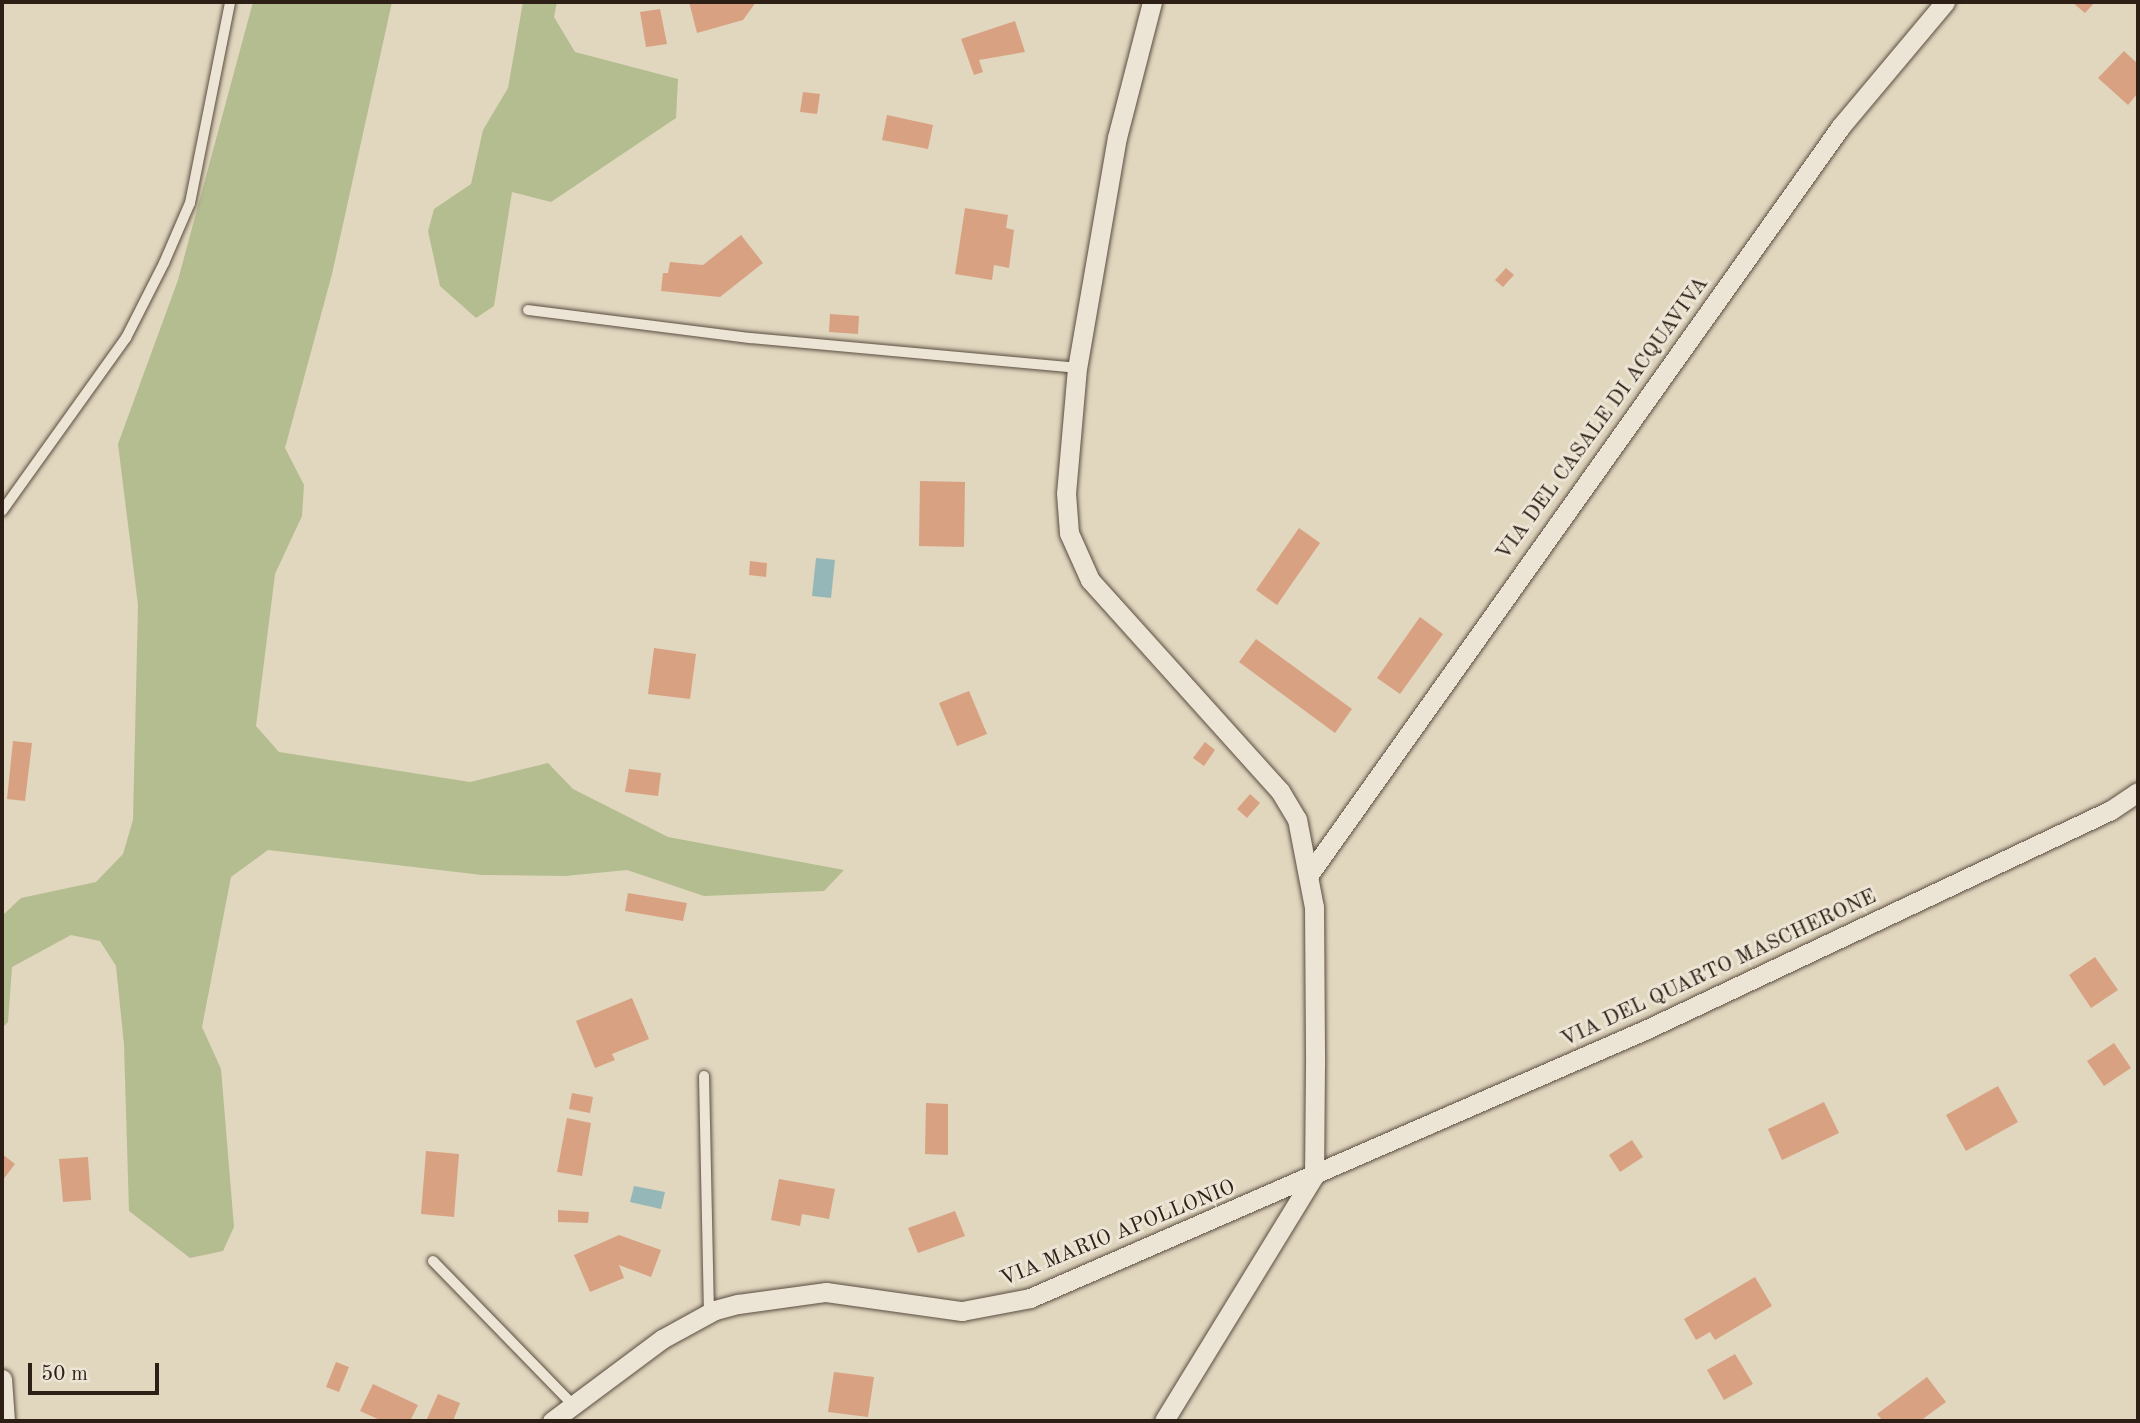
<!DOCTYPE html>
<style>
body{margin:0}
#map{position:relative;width:2140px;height:1423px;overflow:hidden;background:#e1d6be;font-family:"Old Standard TT",serif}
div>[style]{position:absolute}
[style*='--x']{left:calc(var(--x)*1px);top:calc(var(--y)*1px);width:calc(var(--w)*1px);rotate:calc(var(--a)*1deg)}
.green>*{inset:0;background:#b4bd90}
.water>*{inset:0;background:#96b7b8}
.building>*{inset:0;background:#d8a282}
.roads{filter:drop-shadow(0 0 2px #5a4d40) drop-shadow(0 0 2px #5a4d40)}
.service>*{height:10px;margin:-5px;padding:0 5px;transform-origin:5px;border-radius:5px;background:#ece4d5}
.minor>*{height:19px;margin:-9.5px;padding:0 9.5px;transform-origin:9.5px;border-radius:9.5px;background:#ece4d5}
span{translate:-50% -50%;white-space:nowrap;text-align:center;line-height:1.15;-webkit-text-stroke:6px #ece4d5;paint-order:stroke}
.street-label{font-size:21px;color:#2d1f16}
.frame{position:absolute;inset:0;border:4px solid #2d1f16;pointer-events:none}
.scale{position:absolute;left:28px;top:1363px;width:131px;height:32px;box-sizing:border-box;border:4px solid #2d1f16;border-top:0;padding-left:9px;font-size:21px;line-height:24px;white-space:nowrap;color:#2d1f16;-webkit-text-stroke:5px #ece4d5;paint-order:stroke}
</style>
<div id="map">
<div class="green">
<i style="clip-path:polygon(253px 2px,392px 2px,332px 274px,285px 448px,304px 485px,302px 516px,275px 574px,256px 726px,279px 752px,470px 782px,548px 763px,573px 789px,668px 837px,844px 870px,824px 891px,704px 896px,627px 870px,565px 876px,482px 875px,268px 850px,231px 877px,202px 1027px,221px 1069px,234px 1227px,223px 1251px,190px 1258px,129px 1211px,124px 1045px,116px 966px,100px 941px,71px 935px,12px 967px,8px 1022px,2px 1028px,2px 916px,21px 898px,96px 882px,123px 854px,133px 820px,138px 605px,118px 444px,178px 280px)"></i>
<i style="clip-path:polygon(523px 2px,557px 2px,554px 17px,575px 52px,678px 79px,676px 118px,551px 202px,512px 192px,494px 306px,476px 318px,440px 286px,428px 231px,434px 209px,471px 184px,483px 130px,508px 88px)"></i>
</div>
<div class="water">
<i style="clip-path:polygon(816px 558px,835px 560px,831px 598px,812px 596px)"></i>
<i style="clip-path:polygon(634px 1186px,665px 1192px,661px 1209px,630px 1202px)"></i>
</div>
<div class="building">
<i style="clip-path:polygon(689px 2px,756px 2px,743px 20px,697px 33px)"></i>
<i style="clip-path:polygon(2072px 2px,2095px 2px,2085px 13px)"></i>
<i style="clip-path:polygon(660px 9px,667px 44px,646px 47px,640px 12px)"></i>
<i style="clip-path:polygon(1015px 21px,1025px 52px,979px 60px,983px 72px,974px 75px,961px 39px)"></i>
<i style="clip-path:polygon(2124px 51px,2138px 64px,2138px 93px,2128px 105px,2098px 78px)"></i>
<i style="clip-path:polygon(803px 92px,820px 94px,817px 114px,800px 112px)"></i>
<i style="clip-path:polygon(887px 115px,933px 125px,928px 149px,882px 140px)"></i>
<i style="clip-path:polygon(965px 208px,1008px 215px,1006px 228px,1014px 230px,1009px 268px,994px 265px,992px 280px,955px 274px)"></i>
<i style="clip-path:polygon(741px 235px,763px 263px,720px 297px,661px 291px,663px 273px,668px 273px,670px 262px,703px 265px)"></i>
<i style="clip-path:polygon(1506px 268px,1514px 275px,1503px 287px,1495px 280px)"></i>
<i style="clip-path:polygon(830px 314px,859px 316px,858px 334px,829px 332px)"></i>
<i style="clip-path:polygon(920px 481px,965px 482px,964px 547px,919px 546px)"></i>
<i style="clip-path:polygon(1299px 528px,1320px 543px,1277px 605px,1256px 590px)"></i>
<i style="clip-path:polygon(750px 561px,767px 563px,766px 577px,749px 575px)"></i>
<i style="clip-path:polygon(1420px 617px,1443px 634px,1400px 694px,1377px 678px)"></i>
<i style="clip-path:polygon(1256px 639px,1352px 709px,1335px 733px,1239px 662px)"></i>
<i style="clip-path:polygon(654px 648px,696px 654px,690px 699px,648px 694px)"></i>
<i style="clip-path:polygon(969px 691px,987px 734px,957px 746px,939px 703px)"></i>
<i style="clip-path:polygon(13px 741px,32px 743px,25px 801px,7px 799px)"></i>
<i style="clip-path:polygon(1205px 742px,1215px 750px,1204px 766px,1193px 758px)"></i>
<i style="clip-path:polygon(629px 769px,661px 773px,658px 796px,625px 792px)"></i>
<i style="clip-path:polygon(1250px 794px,1260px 803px,1247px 818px,1237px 809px)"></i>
<i style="clip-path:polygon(628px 893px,687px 903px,683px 921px,625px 911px)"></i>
<i style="clip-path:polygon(2095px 957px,2118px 990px,2091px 1008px,2069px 975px)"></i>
<i style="clip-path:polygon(632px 998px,649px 1039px,612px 1054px,615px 1060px,595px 1068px,576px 1021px)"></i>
<i style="clip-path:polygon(2114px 1043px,2131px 1068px,2104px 1086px,2087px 1061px)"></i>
<i style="clip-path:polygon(1998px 1086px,2018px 1122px,1966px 1151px,1946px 1115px)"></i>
<i style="clip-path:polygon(572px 1093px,593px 1097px,590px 1113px,569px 1109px)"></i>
<i style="clip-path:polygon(1824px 1102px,1839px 1133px,1782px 1160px,1768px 1129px)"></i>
<i style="clip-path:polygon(926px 1103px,948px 1104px,948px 1155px,925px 1154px)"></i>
<i style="clip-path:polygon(567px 1118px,591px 1123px,582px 1176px,557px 1172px)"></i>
<i style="clip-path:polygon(1632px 1140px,1643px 1157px,1620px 1172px,1609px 1155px)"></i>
<i style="clip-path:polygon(426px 1151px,459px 1154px,454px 1217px,421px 1214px)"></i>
<i style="clip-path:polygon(2px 1154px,15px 1164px,2px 1181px)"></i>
<i style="clip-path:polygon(88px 1157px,91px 1200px,63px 1202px,59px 1159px)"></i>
<i style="clip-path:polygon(779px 1179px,835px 1189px,829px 1219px,802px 1214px,800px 1226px,771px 1220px)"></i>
<i style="clip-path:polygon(558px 1210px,589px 1212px,588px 1223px,558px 1222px)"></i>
<i style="clip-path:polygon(955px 1211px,965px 1236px,918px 1253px,908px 1228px)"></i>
<i style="clip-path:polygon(619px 1235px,661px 1250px,651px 1277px,619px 1265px,624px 1278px,590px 1292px,574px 1255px)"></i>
<i style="clip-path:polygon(1755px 1277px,1772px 1306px,1715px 1340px,1710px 1332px,1696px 1340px,1684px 1319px)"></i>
<i style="clip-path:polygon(1735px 1354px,1753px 1384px,1724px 1400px,1707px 1370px)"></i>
<i style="clip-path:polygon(336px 1362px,349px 1367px,339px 1392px,326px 1387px)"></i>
<i style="clip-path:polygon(834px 1372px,874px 1377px,868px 1417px,828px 1412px)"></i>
<i style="clip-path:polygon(1927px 1377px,1946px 1402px,1920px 1421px,1883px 1421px,1877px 1414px)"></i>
<i style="clip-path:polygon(373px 1384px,418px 1405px,410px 1421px,382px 1421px,360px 1411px)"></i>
<i style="clip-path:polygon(438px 1394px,460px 1403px,453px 1421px,426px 1421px)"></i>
</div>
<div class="roads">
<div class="service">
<i style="--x:528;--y:310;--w:224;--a:7.2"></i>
<i style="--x:750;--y:338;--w:328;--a:5.2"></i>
<i style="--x:2;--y:511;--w:213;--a:-54.4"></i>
<i style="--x:126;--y:338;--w:84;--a:-63.1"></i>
<i style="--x:164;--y:263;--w:65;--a:-66.6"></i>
<i style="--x:190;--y:203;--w:205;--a:-78.7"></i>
<i style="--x:704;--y:1076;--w:237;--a:88.8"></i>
<i style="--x:433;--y:1261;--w:201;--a:45.8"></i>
</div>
<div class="minor">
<i style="--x:1152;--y:2;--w:139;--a:104.5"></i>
<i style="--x:1117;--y:137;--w:234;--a:99.8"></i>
<i style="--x:1077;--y:368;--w:125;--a:95"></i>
<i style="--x:1066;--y:493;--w:40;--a:85.7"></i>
<i style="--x:1069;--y:533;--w:51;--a:65.9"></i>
<i style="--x:1090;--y:580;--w:284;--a:48"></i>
<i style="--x:1280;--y:791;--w:33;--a:59"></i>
<i style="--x:1297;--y:819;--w:90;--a:79.1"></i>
<i style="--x:1314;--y:907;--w:158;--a:89.6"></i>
<i style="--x:1315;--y:1065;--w:111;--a:90.5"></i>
<i style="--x:1314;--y:1176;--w:287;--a:121.5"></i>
<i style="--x:1310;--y:873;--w:916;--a:-54.59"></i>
<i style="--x:1841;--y:126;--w:162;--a:-50"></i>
<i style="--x:2;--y:1379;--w:42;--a:85.9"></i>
<i style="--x:552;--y:1421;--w:137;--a:-36.7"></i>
<i style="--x:662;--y:1339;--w:60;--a:-28.7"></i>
<i style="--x:715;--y:1310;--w:24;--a:-15"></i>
<i style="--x:738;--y:1304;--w:89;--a:-7.8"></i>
<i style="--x:826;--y:1292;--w:137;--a:8"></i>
<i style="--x:962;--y:1311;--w:69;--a:-10.8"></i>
<i style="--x:1030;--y:1298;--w:671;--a:-23.55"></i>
<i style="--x:1645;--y:1030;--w:515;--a:-25.27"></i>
<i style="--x:2111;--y:810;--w:32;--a:-34"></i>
</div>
</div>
<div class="street-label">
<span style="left:1603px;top:419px;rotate:-54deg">VIA DEL CASALE DI ACQUAVIVA</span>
<span style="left:1719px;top:969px;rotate:-25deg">VIA DEL QUARTO MASCHERONE</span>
<span style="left:1118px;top:1234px;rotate:-22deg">VIA MARIO APOLLONIO</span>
</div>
<div class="frame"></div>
<div class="scale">50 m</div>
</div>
